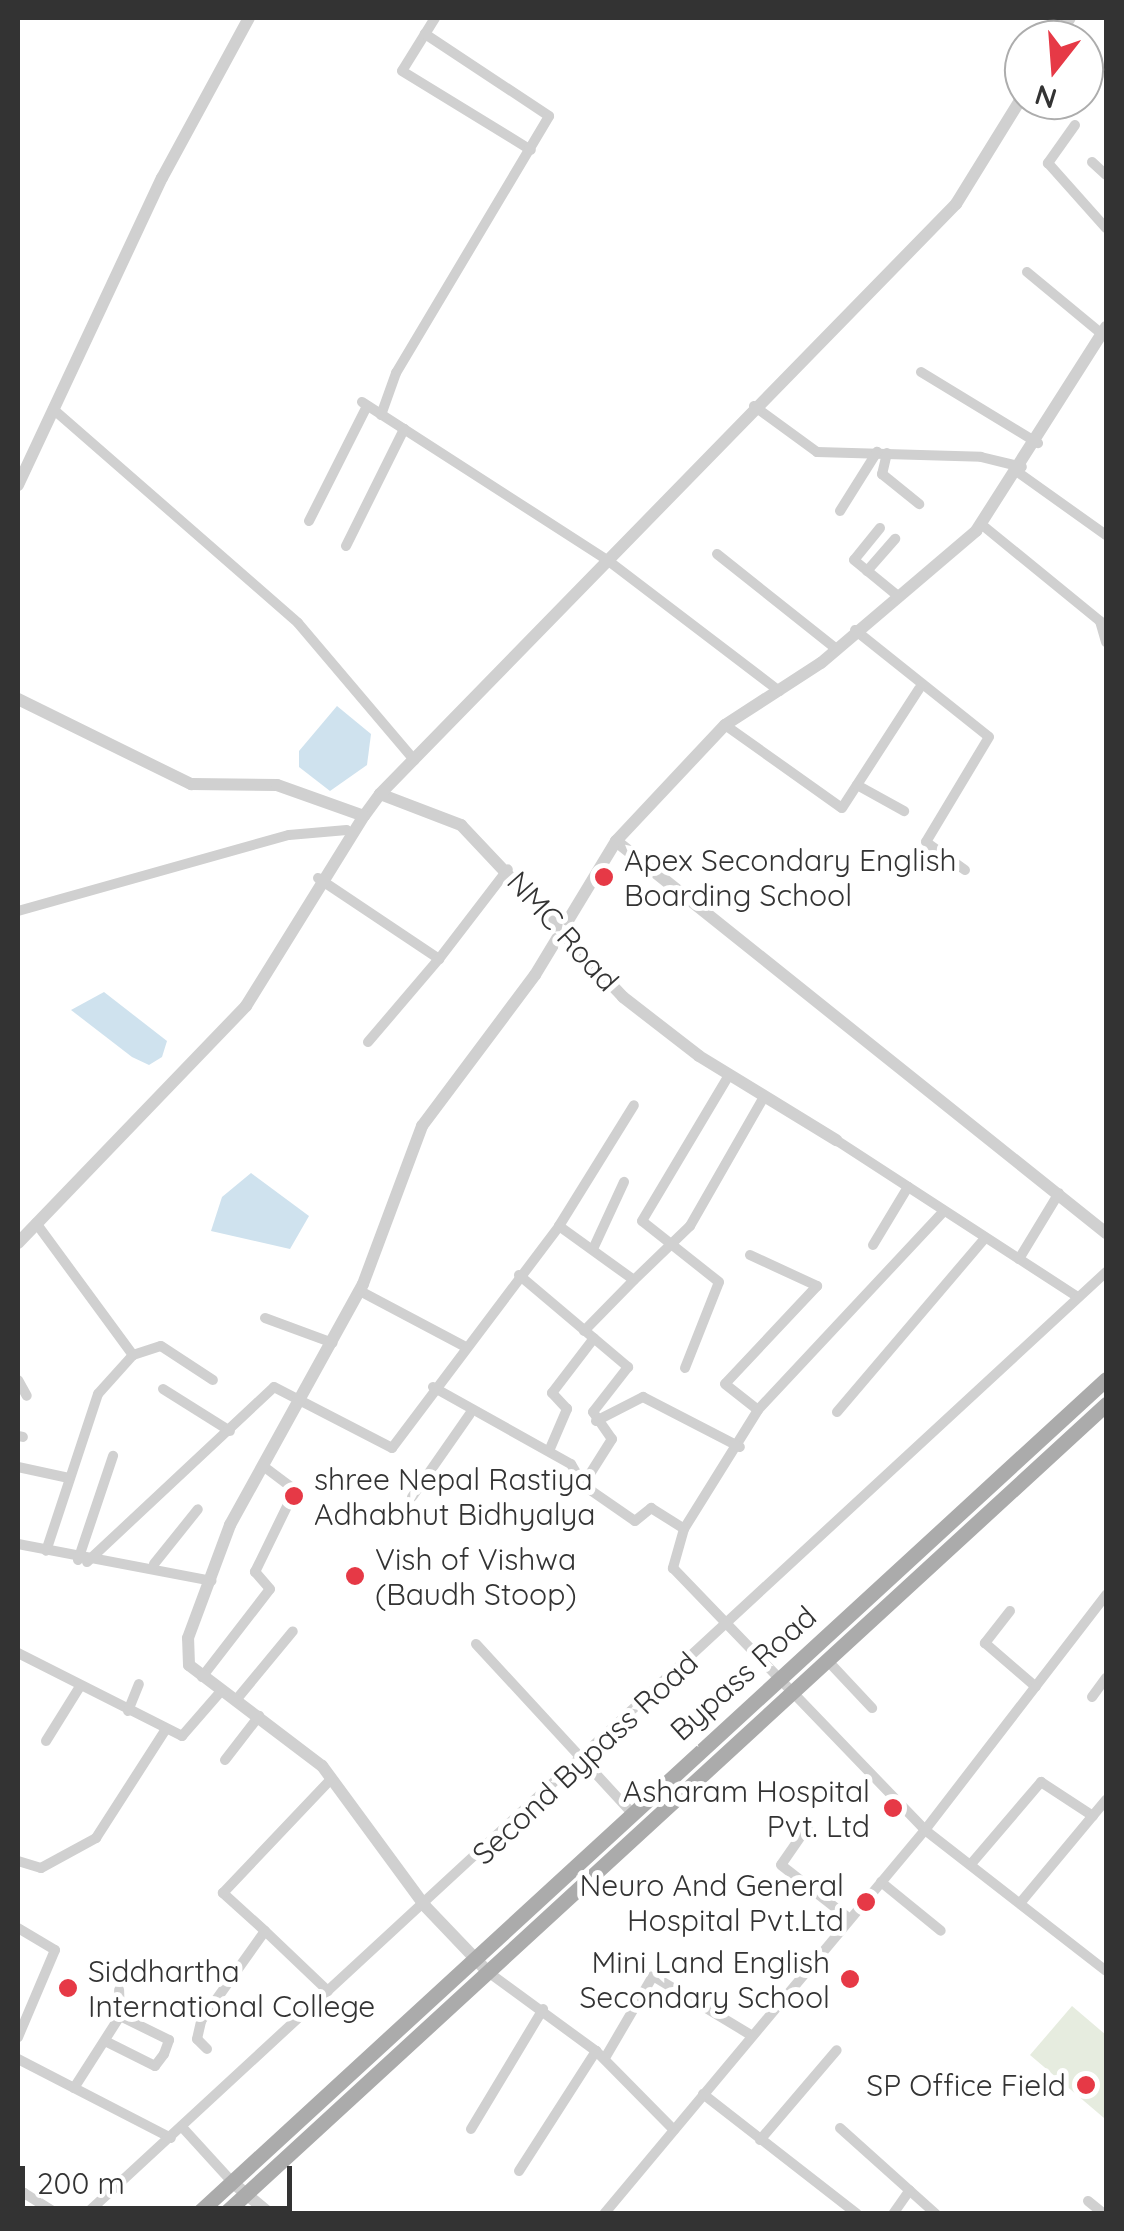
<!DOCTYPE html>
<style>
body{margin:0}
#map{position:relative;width:1124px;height:2231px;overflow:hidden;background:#fff;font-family:Quicksand,sans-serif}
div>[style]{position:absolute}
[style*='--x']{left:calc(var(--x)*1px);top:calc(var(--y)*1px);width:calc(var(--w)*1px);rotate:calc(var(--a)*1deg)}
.green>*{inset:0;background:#e6ecdf}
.water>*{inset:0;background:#cfe2ee}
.minor>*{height:10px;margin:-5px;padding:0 5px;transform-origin:5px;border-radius:5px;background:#d0d0d0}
.tertiary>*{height:12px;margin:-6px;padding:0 6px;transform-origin:6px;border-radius:6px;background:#d0d0d0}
.primary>*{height:15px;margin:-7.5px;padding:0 7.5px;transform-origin:7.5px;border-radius:7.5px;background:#ababab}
.dots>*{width:28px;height:28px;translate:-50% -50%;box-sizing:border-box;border:5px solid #fff;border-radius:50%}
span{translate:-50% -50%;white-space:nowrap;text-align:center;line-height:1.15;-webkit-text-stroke:10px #fff;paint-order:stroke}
.poi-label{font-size:30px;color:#333}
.left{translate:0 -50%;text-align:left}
.right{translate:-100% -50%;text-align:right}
.street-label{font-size:30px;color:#333}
.frame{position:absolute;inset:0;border:20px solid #333;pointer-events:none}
.north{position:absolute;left:1004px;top:20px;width:100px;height:100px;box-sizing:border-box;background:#fff;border:2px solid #adadad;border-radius:50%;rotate:197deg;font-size:28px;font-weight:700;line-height:40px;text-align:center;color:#333}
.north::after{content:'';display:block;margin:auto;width:35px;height:45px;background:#e63946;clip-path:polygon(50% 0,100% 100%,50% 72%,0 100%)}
.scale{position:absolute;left:20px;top:2166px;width:272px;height:45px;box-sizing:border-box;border:5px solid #333;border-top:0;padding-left:12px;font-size:30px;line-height:35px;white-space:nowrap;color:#333;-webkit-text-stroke:8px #fff;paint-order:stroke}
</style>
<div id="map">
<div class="green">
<i style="clip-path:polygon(1072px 2006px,1106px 2035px,1104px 2118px,1030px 2055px)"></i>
</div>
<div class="water">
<i style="clip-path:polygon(337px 706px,371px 734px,367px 765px,330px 791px,299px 767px,299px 751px)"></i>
<i style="clip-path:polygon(104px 992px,167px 1041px,162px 1057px,149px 1065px,132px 1057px,71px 1010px)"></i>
<i style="clip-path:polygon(251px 1173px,309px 1216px,290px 1249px,211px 1231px,222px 1197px)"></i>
</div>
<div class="minor">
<i style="--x:435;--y:18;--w:62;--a:121.9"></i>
<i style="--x:402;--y:71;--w:151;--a:31.5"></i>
<i style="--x:1075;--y:125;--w:47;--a:125.4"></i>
<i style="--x:1048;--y:163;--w:87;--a:48.3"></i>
<i style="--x:1092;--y:162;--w:19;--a:43"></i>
<i style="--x:1027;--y:272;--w:97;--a:39.6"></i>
<i style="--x:921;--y:372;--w:137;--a:31.3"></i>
<i style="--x:362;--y:402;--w:290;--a:32.8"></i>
<i style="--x:606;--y:559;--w:218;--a:37.3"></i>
<i style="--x:754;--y:406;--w:78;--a:36.1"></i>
<i style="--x:817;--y:452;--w:164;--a:1.7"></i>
<i style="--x:981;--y:457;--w:42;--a:13.7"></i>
<i style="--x:53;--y:409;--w:325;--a:41.1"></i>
<i style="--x:298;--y:623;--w:180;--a:49.7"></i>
<i style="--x:381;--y:415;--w:45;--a:-70.3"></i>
<i style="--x:396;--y:373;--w:299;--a:-59.2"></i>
<i style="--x:549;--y:116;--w:149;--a:-146.5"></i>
<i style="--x:887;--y:453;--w:22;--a:103"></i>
<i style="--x:882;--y:474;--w:48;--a:39"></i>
<i style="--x:1019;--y:473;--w:107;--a:35.5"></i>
<i style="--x:840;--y:511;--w:70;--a:-57.9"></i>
<i style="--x:309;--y:521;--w:129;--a:-63.2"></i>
<i style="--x:981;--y:524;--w:154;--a:39.2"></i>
<i style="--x:1100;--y:621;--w:22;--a:74"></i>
<i style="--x:880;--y:528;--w:41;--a:129.1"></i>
<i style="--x:854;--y:560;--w:57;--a:39.3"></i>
<i style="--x:346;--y:546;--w:131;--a:-63.6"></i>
<i style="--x:717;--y:554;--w:151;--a:38.5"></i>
<i style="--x:867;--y:571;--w:43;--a:-48.8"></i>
<i style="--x:855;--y:630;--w:171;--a:38.6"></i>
<i style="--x:989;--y:737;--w:122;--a:121"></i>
<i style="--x:926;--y:842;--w:48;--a:35.7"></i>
<i style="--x:725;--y:725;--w:143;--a:35.4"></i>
<i style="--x:842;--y:808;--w:142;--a:-57.1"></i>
<i style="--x:857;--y:785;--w:54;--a:29"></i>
<i style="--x:318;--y:878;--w:146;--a:33.8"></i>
<i style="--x:439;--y:959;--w:113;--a:-52.5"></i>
<i style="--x:18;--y:911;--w:281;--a:-15.7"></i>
<i style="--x:289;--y:835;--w:58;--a:-4.9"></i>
<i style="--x:368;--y:1042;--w:109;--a:-49.5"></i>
<i style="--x:836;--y:1140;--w:288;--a:33"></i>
<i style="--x:944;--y:1211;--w:272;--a:133.1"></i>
<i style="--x:758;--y:1410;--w:140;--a:121.9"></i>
<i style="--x:684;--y:1529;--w:41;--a:105.8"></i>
<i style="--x:673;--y:1568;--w:364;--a:46.1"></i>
<i style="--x:925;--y:1830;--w:229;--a:37.9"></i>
<i style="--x:36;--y:1223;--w:164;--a:53.7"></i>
<i style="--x:133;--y:1355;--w:52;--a:131.9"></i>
<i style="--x:98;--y:1394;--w:165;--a:108.3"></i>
<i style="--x:559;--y:1226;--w:142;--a:-58.2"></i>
<i style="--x:873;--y:1245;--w:68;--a:-58.9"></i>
<i style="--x:593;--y:1249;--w:74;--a:-65.2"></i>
<i style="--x:750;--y:1255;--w:74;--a:24.8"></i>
<i style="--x:817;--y:1286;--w:134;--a:133.2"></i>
<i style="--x:725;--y:1384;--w:42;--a:38.2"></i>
<i style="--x:1019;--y:1259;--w:77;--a:-58.8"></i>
<i style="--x:519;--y:1275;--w:143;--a:40.2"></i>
<i style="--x:628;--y:1367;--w:57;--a:127.9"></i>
<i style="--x:593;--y:1412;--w:33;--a:55"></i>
<i style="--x:612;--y:1439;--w:54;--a:122.2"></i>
<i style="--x:360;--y:1291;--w:118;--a:27.9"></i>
<i style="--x:265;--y:1318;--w:72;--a:20.2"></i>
<i style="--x:584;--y:1331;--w:71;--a:-45.6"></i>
<i style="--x:133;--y:1355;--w:29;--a:-18"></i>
<i style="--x:161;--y:1346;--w:62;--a:33.2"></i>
<i style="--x:685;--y:1368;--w:92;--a:-68.4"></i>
<i style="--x:719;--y:1282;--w:98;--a:-141.6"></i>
<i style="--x:642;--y:1221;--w:170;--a:-59.2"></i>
<i style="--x:18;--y:1380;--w:18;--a:61"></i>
<i style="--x:433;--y:1387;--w:158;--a:29.2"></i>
<i style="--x:571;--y:1464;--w:24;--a:60"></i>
<i style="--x:583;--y:1485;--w:63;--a:34.7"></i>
<i style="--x:635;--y:1521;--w:21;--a:-39"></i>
<i style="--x:651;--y:1508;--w:39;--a:32"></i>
<i style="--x:163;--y:1389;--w:79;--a:32.1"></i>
<i style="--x:837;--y:1412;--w:228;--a:-49.6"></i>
<i style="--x:596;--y:1421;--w:53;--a:-27.1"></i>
<i style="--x:643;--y:1397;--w:109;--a:27.3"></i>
<i style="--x:18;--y:1436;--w:5;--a:11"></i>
<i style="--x:549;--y:1451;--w:46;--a:-66.8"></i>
<i style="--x:567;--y:1409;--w:22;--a:-133"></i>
<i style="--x:552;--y:1393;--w:69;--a:-52.6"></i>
<i style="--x:18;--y:1467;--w:52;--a:12.2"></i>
<i style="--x:412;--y:1497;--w:101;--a:-55.1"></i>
<i style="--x:18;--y:1544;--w:197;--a:10.8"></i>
<i style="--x:78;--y:1560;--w:110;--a:-71.4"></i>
<i style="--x:87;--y:1562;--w:256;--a:-43.1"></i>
<i style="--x:274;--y:1387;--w:133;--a:27.3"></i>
<i style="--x:392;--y:1448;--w:278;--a:-53"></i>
<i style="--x:559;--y:1226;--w:92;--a:35.8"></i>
<i style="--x:634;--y:1280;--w:78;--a:-44"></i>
<i style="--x:690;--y:1226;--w:149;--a:-60.2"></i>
<i style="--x:154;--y:1564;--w:70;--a:-51.3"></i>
<i style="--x:1010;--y:1611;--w:41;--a:128"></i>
<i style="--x:985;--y:1643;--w:67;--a:40.8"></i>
<i style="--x:476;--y:1644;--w:229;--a:47.3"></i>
<i style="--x:18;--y:1653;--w:184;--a:26.8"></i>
<i style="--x:182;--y:1736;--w:61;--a:-49"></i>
<i style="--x:827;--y:1660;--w:66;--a:46.8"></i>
<i style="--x:202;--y:1677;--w:111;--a:-52.3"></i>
<i style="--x:270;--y:1589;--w:23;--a:-131"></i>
<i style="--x:255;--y:1572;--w:91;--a:-64"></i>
<i style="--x:295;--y:1490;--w:38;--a:-143"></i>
<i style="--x:1092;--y:1697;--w:24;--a:-54"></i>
<i style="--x:236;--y:1700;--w:89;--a:-50.4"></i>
<i style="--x:128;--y:1711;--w:29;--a:-68"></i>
<i style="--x:46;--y:1741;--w:62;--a:-58.1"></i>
<i style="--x:225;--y:1760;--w:56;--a:-52.3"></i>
<i style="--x:808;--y:1826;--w:47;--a:124.7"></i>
<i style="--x:781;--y:1865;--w:83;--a:38.1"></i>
<i style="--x:18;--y:1861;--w:24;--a:17"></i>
<i style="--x:41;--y:1868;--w:63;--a:-28.6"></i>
<i style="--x:96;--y:1838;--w:130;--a:-57.3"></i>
<i style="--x:971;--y:1864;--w:108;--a:-49.5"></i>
<i style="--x:1041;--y:1782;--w:62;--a:33.2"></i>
<i style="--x:881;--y:1882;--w:77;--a:39.2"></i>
<i style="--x:1021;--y:1902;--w:133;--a:-50.2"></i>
<i style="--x:18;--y:1928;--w:43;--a:30.7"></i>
<i style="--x:55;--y:1950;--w:95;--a:113"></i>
<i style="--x:265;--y:1931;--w:57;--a:-137.9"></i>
<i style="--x:223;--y:1893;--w:158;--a:-46.5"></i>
<i style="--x:488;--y:1972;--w:134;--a:36.2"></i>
<i style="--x:596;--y:2051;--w:111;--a:45.4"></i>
<i style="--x:105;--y:2041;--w:56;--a:26.6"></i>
<i style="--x:155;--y:2066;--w:15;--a:-53"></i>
<i style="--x:164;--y:2054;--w:15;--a:-70"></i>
<i style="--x:169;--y:2040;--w:55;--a:-153.9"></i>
<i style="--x:207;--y:2049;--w:14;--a:-135"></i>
<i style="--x:197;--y:2039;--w:18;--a:-77"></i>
<i style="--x:201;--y:2021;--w:110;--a:-54.6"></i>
<i style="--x:265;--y:1931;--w:87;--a:43.6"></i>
<i style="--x:605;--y:2058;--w:95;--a:-59.7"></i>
<i style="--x:653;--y:1976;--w:112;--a:31.1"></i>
<i style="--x:18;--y:2059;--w:172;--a:27.3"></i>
<i style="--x:74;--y:2088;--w:85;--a:-57.4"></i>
<i style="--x:120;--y:2016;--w:26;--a:-92"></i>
<i style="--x:703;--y:2094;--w:195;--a:37.9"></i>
<i style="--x:182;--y:2127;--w:74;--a:47.7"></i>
<i style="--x:840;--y:2128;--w:129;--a:41.9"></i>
<i style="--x:471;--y:2129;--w:140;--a:-59"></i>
<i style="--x:760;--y:2140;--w:118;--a:-49.5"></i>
<i style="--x:519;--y:2171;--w:143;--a:-57.3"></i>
<i style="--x:1088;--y:2201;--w:21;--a:39"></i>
<i style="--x:18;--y:2202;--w:11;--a:-56"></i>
<i style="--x:24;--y:2193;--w:39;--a:32"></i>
<i style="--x:86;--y:2214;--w:1388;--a:-42.72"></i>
<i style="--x:604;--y:2214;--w:500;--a:-50.11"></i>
<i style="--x:925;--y:1830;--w:297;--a:-52.4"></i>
<i style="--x:893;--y:2214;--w:29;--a:-55"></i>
</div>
<div class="tertiary">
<i style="--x:1056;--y:40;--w:26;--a:-58"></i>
<i style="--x:18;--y:485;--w:339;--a:-64.9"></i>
<i style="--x:162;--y:178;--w:182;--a:-61.5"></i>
<i style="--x:18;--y:699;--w:193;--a:26.2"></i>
<i style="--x:191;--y:784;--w:86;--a:0.7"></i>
<i style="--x:277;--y:785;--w:92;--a:19.6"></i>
<i style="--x:364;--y:816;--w:27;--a:-54"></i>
<i style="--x:380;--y:794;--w:87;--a:20.9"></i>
<i style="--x:461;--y:825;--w:236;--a:46.7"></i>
<i style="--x:623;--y:997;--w:96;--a:37.8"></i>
<i style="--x:699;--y:1056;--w:161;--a:31.5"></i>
<i style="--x:380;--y:794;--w:825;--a:-45.69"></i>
<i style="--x:956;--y:204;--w:129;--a:-58.3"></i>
<i style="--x:616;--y:841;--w:628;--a:38.66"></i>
<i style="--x:18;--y:1243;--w:329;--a:-46.1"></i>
<i style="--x:246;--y:1006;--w:224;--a:-58.2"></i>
<i style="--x:488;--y:1972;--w:91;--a:-133.7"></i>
<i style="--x:425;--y:1906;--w:174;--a:-126.3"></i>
<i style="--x:322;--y:1766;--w:167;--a:-142.8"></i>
<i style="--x:189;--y:1665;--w:27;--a:-92"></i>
<i style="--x:188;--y:1638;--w:121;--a:-69.6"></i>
<i style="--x:230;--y:1525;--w:275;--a:-61.1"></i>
<i style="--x:363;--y:1284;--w:169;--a:-69.5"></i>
<i style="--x:422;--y:1126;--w:189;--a:-53.2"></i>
<i style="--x:535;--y:975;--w:157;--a:-58.8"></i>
<i style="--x:616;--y:841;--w:159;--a:-46.8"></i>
<i style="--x:725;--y:725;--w:114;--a:-32.9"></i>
<i style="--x:821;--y:663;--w:204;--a:-40.4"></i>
<i style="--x:976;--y:531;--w:242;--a:-57.5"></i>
<i style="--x:232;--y:2182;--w:50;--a:40.1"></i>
</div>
<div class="primary">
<i style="--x:197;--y:2214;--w:1234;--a:-42.57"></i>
<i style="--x:224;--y:2214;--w:1198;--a:-42.56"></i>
</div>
<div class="dots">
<i style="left:604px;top:877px;background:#e63946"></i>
<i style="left:294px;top:1496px;background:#e63946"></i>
<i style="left:355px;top:1576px;background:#e63946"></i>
<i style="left:893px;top:1808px;background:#e63946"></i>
<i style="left:866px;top:1902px;background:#e63946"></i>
<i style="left:850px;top:1979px;background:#e63946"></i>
<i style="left:68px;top:1988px;background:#e63946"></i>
<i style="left:1086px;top:2085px;background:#e63946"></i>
</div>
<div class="poi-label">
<span class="left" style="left:624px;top:877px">Apex Secondary English<br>Boarding School</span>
<span class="left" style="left:314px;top:1496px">shree Nepal Rastiya<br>Adhabhut Bidhyalya</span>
<span class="left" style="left:375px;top:1576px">Vish of Vishwa<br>(Baudh Stoop)</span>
<span class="right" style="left:870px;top:1808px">Asharam Hospital<br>Pvt. Ltd</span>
<span class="right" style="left:844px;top:1902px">Neuro And General<br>Hospital Pvt.Ltd</span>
<span class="right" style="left:830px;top:1979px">Mini Land English<br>Secondary School</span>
<span class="left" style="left:88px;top:1988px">Siddhartha<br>International College</span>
<span class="right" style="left:1066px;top:2085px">SP Office Field</span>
</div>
<div class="street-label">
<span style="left:563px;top:931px;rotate:48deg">NMC Road</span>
<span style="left:743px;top:1673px;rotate:-42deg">Bypass Road</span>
<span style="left:585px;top:1758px;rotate:-43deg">Second Bypass Road</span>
</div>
<div class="frame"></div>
<div class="north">N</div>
<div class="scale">200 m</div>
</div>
